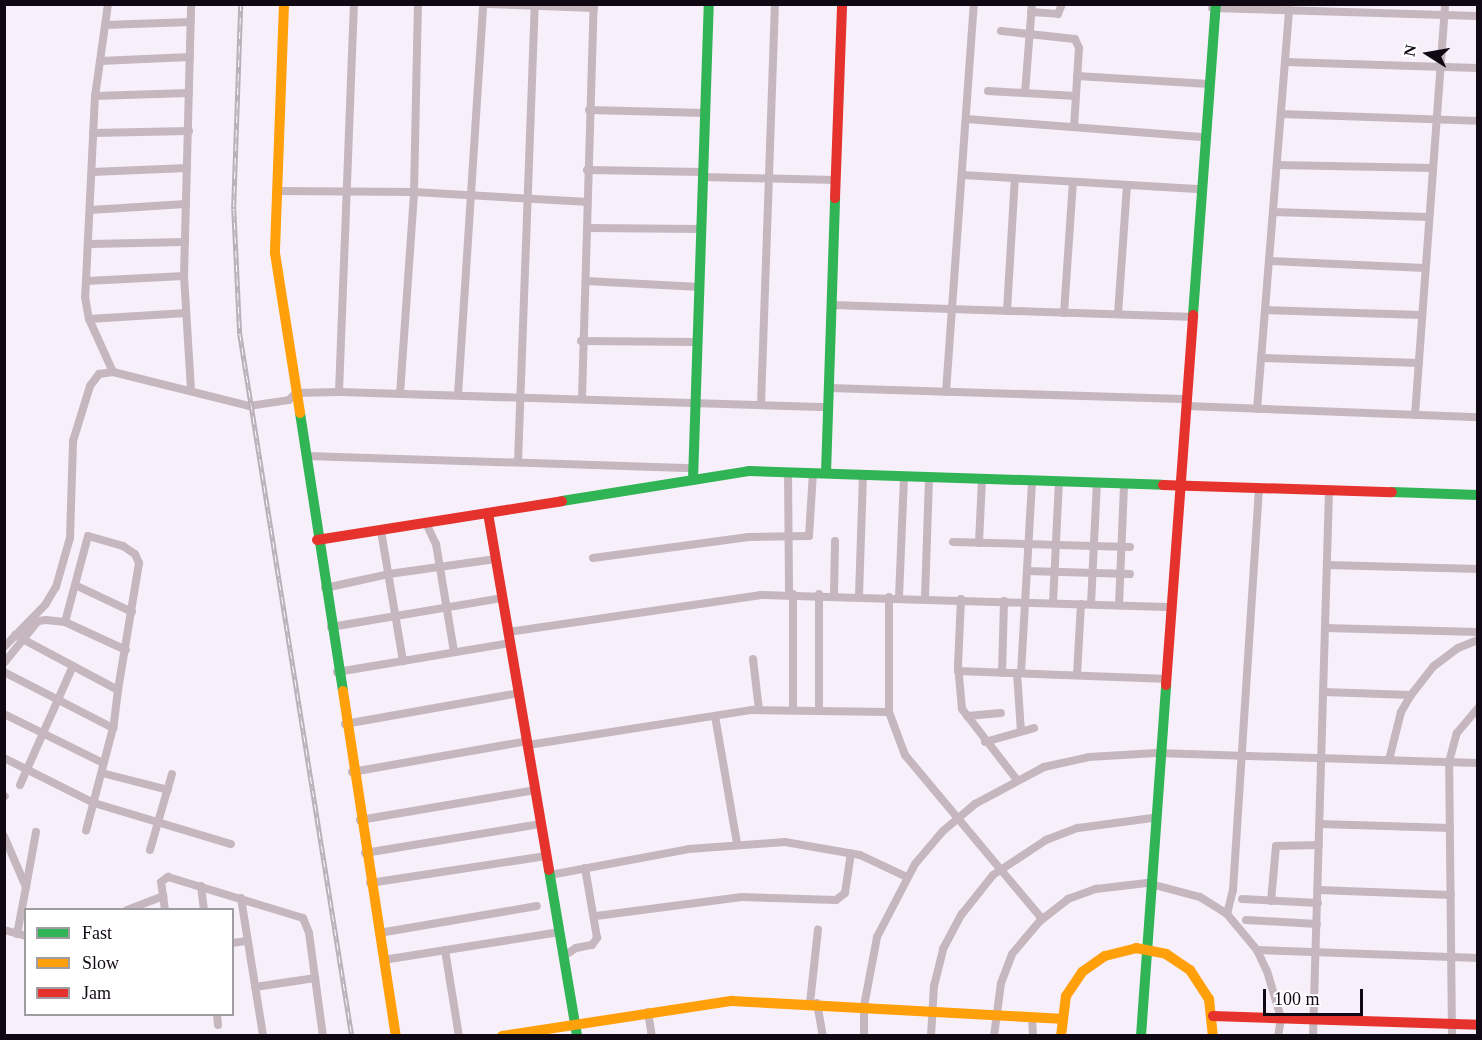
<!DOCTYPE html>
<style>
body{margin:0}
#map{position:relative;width:1482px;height:1040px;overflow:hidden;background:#f7f0fa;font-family:"Times New Roman",serif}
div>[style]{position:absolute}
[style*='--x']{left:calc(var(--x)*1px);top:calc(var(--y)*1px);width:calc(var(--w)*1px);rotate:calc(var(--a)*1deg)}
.street>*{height:8px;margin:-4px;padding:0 4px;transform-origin:4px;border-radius:4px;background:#c6b7be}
.fast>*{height:10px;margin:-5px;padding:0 5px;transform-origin:5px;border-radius:5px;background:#30b455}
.slow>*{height:10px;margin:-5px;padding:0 5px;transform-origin:5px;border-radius:5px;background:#ff9f0a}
.jam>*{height:10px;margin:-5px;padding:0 5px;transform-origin:5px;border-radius:5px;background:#e5322d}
.rail>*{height:4.5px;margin-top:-2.25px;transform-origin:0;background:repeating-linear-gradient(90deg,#fff 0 7px,#bab0b9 0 14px);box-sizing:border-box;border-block:2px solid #bab0b9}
span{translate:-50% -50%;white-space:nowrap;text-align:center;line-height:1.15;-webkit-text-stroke:5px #fff;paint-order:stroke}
.frame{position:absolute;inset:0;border:6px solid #100913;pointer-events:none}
.legend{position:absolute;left:24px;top:908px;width:210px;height:108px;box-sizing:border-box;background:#fff;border:2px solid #9f9da1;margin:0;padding:8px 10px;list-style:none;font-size:18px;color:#100913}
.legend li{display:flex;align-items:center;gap:12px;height:30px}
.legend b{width:30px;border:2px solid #9f9da1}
.north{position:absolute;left:1398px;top:24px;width:60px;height:60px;-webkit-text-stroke:4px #fff;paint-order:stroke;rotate:281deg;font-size:16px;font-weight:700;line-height:24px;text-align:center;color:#100913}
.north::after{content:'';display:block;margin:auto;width:21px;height:27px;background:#100913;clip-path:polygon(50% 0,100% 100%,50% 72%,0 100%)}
.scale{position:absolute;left:1263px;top:989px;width:100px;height:27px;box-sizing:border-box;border:3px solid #100913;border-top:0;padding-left:8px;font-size:18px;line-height:21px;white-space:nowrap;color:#100913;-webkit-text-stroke:4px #fff;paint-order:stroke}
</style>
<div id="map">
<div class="street">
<i style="--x:108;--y:4;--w:93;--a:98"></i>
<i style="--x:95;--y:96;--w:201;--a:92.8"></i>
<i style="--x:85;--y:297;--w:22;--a:80"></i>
<i style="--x:89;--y:319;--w:58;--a:65.6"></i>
<i style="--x:488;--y:4;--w:106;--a:2.2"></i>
<i style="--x:1212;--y:8;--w:266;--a:1.7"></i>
<i style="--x:1031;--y:12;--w:27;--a:4"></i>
<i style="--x:1058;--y:14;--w:11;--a:-68"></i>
<i style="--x:105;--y:25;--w:86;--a:-2"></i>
<i style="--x:1001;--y:31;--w:74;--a:6.2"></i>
<i style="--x:1075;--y:39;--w:10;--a:66"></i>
<i style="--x:1079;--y:48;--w:79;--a:93.6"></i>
<i style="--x:100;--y:61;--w:90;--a:-2.5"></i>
<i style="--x:1285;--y:62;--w:193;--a:1.8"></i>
<i style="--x:1077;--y:76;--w:132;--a:3.5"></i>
<i style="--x:988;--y:91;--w:88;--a:3.3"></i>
<i style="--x:1025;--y:93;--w:89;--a:-85.5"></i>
<i style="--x:95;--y:96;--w:94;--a:-1.8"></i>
<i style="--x:589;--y:110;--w:117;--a:1.5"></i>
<i style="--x:1281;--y:114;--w:197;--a:2"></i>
<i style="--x:966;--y:119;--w:236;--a:4.4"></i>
<i style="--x:93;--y:133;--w:96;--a:-1.2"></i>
<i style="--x:1277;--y:165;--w:156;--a:1.1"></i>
<i style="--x:587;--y:170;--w:117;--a:1"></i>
<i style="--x:92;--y:172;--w:95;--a:-2.4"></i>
<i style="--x:962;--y:175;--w:235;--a:3.4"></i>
<i style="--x:703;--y:177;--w:133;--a:1.3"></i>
<i style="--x:277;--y:191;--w:137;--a:0.4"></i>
<i style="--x:414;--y:192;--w:171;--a:3.3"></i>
<i style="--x:90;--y:210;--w:96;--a:-3.6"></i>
<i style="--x:1273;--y:212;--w:156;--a:1.8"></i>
<i style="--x:588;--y:228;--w:114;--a:0.5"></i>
<i style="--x:90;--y:244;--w:95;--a:-1.2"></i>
<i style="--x:1269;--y:261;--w:156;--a:2.6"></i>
<i style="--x:87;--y:281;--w:97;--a:-3"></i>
<i style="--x:586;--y:281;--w:114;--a:3"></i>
<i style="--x:832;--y:305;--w:356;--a:1.9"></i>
<i style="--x:1265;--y:310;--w:157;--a:1.8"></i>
<i style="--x:1007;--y:311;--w:133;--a:-86.6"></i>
<i style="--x:1064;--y:313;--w:131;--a:-86.1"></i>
<i style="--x:1118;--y:314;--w:129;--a:-86"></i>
<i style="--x:89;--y:319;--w:97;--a:-3.5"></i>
<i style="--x:581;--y:341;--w:117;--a:0.5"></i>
<i style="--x:1261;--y:358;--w:158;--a:1.8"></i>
<i style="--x:829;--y:388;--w:353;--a:1.8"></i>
<i style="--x:191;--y:390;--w:114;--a:-93.5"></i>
<i style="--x:184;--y:276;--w:272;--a:-88.5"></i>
<i style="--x:339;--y:392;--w:388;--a:-87.8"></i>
<i style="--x:946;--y:392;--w:389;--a:-85.9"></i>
<i style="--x:400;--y:394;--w:202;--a:-86"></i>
<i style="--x:414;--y:192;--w:188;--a:-88.8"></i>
<i style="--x:458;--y:395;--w:392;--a:-86.3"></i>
<i style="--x:582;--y:398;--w:394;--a:-88.3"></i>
<i style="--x:761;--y:404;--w:400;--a:-88"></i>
<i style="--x:1187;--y:406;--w:291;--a:2.2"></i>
<i style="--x:1257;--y:409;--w:400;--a:-85.4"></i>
<i style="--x:1415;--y:415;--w:412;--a:-85.8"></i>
<i style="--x:306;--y:456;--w:388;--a:1.8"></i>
<i style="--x:518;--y:462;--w:454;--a:-87.9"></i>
<i style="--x:788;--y:472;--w:122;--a:89.5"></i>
<i style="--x:426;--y:523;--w:23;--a:65"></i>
<i style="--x:436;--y:544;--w:109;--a:80.5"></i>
<i style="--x:381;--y:531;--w:132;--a:80.4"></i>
<i style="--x:953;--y:542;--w:177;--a:1.6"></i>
<i style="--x:979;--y:543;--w:64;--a:-87.3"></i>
<i style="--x:593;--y:558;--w:157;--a:-7.7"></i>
<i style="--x:749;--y:537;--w:60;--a:-1"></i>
<i style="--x:809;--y:536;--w:63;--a:-86.4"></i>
<i style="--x:1327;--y:565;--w:151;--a:1.5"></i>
<i style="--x:1027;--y:571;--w:103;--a:1.7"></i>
<i style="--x:75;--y:585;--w:63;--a:25.3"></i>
<i style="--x:325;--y:588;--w:66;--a:-12.3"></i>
<i style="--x:389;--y:574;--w:108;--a:-8"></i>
<i style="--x:834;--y:595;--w:54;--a:-88.9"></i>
<i style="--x:859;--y:596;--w:121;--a:-88.1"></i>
<i style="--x:889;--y:597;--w:115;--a:90"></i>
<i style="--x:889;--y:712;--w:46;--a:69.6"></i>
<i style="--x:905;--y:755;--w:214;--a:50.1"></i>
<i style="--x:899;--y:597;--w:121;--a:-87.6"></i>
<i style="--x:925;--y:598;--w:121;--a:-88.1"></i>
<i style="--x:961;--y:599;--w:66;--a:92.6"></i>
<i style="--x:958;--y:665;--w:44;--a:84.8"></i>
<i style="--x:962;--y:709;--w:90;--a:52.2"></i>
<i style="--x:1053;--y:603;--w:122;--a:-87.2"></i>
<i style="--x:1091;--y:604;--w:122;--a:-87.2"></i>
<i style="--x:1119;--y:605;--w:121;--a:-87.6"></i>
<i style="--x:65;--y:622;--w:89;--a:-75"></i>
<i style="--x:88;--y:536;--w:36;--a:16"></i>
<i style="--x:123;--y:546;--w:14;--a:34"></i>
<i style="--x:135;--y:554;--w:10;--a:66"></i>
<i style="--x:139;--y:563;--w:129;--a:99.4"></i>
<i style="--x:331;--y:627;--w:173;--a:-9.6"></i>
<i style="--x:1325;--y:628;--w:153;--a:1.5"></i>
<i style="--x:508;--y:632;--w:256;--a:-8.3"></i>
<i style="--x:761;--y:595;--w:406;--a:1.7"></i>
<i style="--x:15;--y:635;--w:117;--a:28.1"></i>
<i style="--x:118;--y:690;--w:38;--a:97"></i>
<i style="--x:113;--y:728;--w:106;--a:104.7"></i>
<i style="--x:4;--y:647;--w:59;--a:-45.7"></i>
<i style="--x:45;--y:605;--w:21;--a:-59"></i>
<i style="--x:56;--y:587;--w:51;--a:-74.1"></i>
<i style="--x:70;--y:538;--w:97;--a:-88.2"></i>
<i style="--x:73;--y:441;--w:58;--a:-72.8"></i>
<i style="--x:90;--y:386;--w:15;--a:-53"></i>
<i style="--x:99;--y:374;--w:14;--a:-8"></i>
<i style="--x:113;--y:372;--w:140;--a:14"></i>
<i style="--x:249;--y:406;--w:40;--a:-8.5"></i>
<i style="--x:289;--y:400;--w:10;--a:-45"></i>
<i style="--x:296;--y:393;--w:43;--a:-1.3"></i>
<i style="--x:339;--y:392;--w:489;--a:1.8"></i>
<i style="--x:753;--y:659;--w:51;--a:83.3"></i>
<i style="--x:4;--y:663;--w:54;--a:-51"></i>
<i style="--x:38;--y:621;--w:8;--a:-7"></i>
<i style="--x:46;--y:620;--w:19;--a:6"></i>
<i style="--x:65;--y:622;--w:67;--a:24.7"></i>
<i style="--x:958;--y:671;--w:204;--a:2.2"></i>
<i style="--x:4;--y:672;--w:123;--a:27.2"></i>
<i style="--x:337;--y:672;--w:175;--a:-9.5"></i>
<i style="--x:1002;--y:673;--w:72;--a:-88.4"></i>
<i style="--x:1017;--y:673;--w:58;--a:86.1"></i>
<i style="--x:1021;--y:673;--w:193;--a:-86.7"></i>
<i style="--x:1077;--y:675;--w:71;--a:-86.8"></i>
<i style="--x:1323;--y:692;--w:88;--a:2"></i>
<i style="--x:793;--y:709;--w:115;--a:-90"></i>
<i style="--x:819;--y:710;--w:116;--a:-90"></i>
<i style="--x:4;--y:714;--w:110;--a:26.3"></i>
<i style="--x:715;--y:716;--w:130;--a:80.2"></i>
<i style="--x:967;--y:716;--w:34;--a:-5"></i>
<i style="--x:345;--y:724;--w:177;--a:-10.1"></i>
<i style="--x:985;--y:742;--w:51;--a:-15.9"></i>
<i style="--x:528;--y:745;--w:227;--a:-8.9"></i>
<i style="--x:752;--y:710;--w:137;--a:0.8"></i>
<i style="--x:4;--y:758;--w:101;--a:26.6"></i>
<i style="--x:94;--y:803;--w:143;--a:16.7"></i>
<i style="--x:1389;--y:760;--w:49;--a:-76"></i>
<i style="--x:1401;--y:712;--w:20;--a:-60"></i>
<i style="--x:1411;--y:695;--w:37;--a:-52"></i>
<i style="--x:1434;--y:666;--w:30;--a:-37"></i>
<i style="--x:1458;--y:648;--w:22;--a:-22"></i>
<i style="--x:352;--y:772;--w:178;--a:-10"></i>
<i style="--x:102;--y:773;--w:68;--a:14.4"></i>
<i style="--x:20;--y:785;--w:130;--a:-66"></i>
<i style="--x:4;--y:797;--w:1;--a:-45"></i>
<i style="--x:360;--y:820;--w:178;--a:-9.7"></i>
<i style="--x:1320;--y:824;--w:130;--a:1.8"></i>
<i style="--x:4;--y:836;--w:56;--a:66.7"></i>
<i style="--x:26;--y:887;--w:48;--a:100.8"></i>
<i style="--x:150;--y:850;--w:79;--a:-73.9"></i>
<i style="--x:365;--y:853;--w:178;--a:-9.4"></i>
<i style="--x:550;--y:875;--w:141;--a:-10.6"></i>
<i style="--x:689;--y:849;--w:96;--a:-4.2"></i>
<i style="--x:785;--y:842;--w:76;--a:9.8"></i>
<i style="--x:860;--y:855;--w:52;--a:25.1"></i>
<i style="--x:370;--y:883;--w:178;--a:-8.7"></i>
<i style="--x:201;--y:886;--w:24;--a:83"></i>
<i style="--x:26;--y:887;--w:56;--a:-79.7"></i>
<i style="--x:1318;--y:890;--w:133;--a:2.2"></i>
<i style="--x:241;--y:898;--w:140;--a:80.9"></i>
<i style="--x:1242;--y:899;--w:76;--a:3"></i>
<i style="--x:1271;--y:901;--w:55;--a:-84.8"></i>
<i style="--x:1276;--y:846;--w:43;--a:-1.3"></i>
<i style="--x:127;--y:910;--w:39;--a:-21"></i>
<i style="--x:165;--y:910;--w:28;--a:-98"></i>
<i style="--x:161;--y:882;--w:9;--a:-36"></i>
<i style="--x:168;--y:877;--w:141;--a:16.9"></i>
<i style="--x:303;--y:918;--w:16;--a:68"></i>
<i style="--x:309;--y:933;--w:104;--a:82.3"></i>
<i style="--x:1227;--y:914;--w:25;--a:-76"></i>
<i style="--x:1233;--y:890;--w:403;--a:-86.3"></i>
<i style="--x:596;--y:916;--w:147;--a:-7.4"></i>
<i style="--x:742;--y:897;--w:94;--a:1.8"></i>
<i style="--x:836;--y:900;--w:11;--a:-38"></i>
<i style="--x:845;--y:893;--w:40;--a:-81.5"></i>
<i style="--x:1246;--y:920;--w:71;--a:3.2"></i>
<i style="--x:4;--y:930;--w:23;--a:15"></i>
<i style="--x:379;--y:933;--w:160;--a:-9.7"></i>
<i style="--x:232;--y:943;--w:15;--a:-8"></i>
<i style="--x:445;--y:950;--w:87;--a:80.8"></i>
<i style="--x:1257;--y:950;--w:221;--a:2.1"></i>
<i style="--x:564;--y:956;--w:14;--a:-34"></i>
<i style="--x:576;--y:948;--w:16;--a:-11"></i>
<i style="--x:592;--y:945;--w:9;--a:-54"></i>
<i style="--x:597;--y:938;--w:71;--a:-99.7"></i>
<i style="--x:383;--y:960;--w:179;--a:-9"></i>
<i style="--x:255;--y:987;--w:61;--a:-8.5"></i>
<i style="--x:810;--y:1003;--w:74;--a:-83.8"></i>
<i style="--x:817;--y:1003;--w:34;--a:80"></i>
<i style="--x:648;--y:1012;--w:24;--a:81"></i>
<i style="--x:217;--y:1014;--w:11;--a:85"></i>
<i style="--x:1032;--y:1017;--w:19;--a:87"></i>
<i style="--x:864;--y:1036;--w:30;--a:-90"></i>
<i style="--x:864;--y:1006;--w:70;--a:-79.3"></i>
<i style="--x:877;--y:937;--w:82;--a:-62.5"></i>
<i style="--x:915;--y:864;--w:43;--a:-49.7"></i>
<i style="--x:943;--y:831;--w:42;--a:-40.2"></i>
<i style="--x:975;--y:804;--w:78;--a:-28.2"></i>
<i style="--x:1044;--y:767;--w:46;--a:-12.5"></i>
<i style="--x:1089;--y:757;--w:67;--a:-3.4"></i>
<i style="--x:1156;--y:753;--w:322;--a:1.8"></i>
<i style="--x:931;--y:1036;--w:50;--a:-86.6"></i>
<i style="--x:934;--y:986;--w:38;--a:-76"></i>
<i style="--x:943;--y:949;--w:40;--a:-62"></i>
<i style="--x:962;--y:914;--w:50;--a:-51.5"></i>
<i style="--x:993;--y:875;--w:64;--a:-33.4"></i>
<i style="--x:1046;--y:840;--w:34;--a:-21"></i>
<i style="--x:1078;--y:828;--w:75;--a:-7.7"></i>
<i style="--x:994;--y:1036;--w:53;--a:-82.5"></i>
<i style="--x:1001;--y:983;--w:31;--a:-69"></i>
<i style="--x:1012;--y:954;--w:43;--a:-49.7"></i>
<i style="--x:1040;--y:921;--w:36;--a:-38"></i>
<i style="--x:1068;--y:899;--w:30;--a:-20"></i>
<i style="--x:1096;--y:889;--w:51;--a:-6.7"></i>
<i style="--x:1147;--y:883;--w:55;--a:14.8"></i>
<i style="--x:1200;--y:897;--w:32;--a:32"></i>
<i style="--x:1227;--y:914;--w:47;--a:50.2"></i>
<i style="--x:1257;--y:950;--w:23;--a:65"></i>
<i style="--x:1267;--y:971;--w:49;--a:73.4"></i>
<i style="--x:1281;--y:1018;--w:18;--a:99"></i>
<i style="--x:1313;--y:1036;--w:546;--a:-88.32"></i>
<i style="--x:1452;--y:1036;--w:274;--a:-90.6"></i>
<i style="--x:1449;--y:762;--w:30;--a:-75"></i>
<i style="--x:1457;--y:733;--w:33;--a:-50"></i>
</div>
<div class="fast">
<i style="--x:1193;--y:315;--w:312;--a:-85.8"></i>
<i style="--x:300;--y:413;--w:281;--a:81.2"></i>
<i style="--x:826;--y:473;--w:275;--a:-88.1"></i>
<i style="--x:693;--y:480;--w:476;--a:-88.1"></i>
<i style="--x:1392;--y:492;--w:86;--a:2"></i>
<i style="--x:562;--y:501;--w:189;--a:-9.1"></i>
<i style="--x:749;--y:471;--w:414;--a:1.9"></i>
<i style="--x:549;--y:870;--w:168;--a:80.4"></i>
<i style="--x:1141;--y:1036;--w:352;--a:-85.9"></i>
</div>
<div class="slow">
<i style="--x:284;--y:4;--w:249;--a:92.1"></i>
<i style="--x:275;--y:253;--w:162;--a:81.1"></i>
<i style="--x:343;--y:691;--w:349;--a:81.3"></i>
<i style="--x:502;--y:1036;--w:233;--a:-8.7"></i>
<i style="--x:732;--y:1001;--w:329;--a:3.1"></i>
<i style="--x:1061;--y:1036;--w:40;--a:-82.9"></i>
<i style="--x:1066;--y:996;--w:29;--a:-56"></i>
<i style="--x:1082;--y:972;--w:28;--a:-35"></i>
<i style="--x:1105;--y:956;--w:32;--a:-14"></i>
<i style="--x:1136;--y:948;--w:31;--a:11"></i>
<i style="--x:1166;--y:954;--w:29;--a:34"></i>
<i style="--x:1190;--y:970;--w:35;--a:57"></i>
<i style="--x:1209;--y:999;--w:37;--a:84"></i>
</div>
<div class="jam">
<i style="--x:835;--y:198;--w:194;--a:-87.9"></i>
<i style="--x:1163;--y:485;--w:229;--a:1.8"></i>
<i style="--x:488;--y:513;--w:362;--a:80.3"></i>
<i style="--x:317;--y:540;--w:248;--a:-9"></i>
<i style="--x:1166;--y:685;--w:371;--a:-85.8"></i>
<i style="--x:1213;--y:1016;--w:265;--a:1.9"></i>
</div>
<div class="rail">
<i style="--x:241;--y:4;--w:205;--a:92"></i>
<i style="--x:234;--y:209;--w:125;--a:87.3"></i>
<i style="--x:240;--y:334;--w:711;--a:80.94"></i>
</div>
<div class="frame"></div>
<ul class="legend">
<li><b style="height:8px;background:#30b455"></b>Fast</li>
<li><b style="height:8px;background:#ff9f0a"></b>Slow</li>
<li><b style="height:8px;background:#e5322d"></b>Jam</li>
</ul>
<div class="north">N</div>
<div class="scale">100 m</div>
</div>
